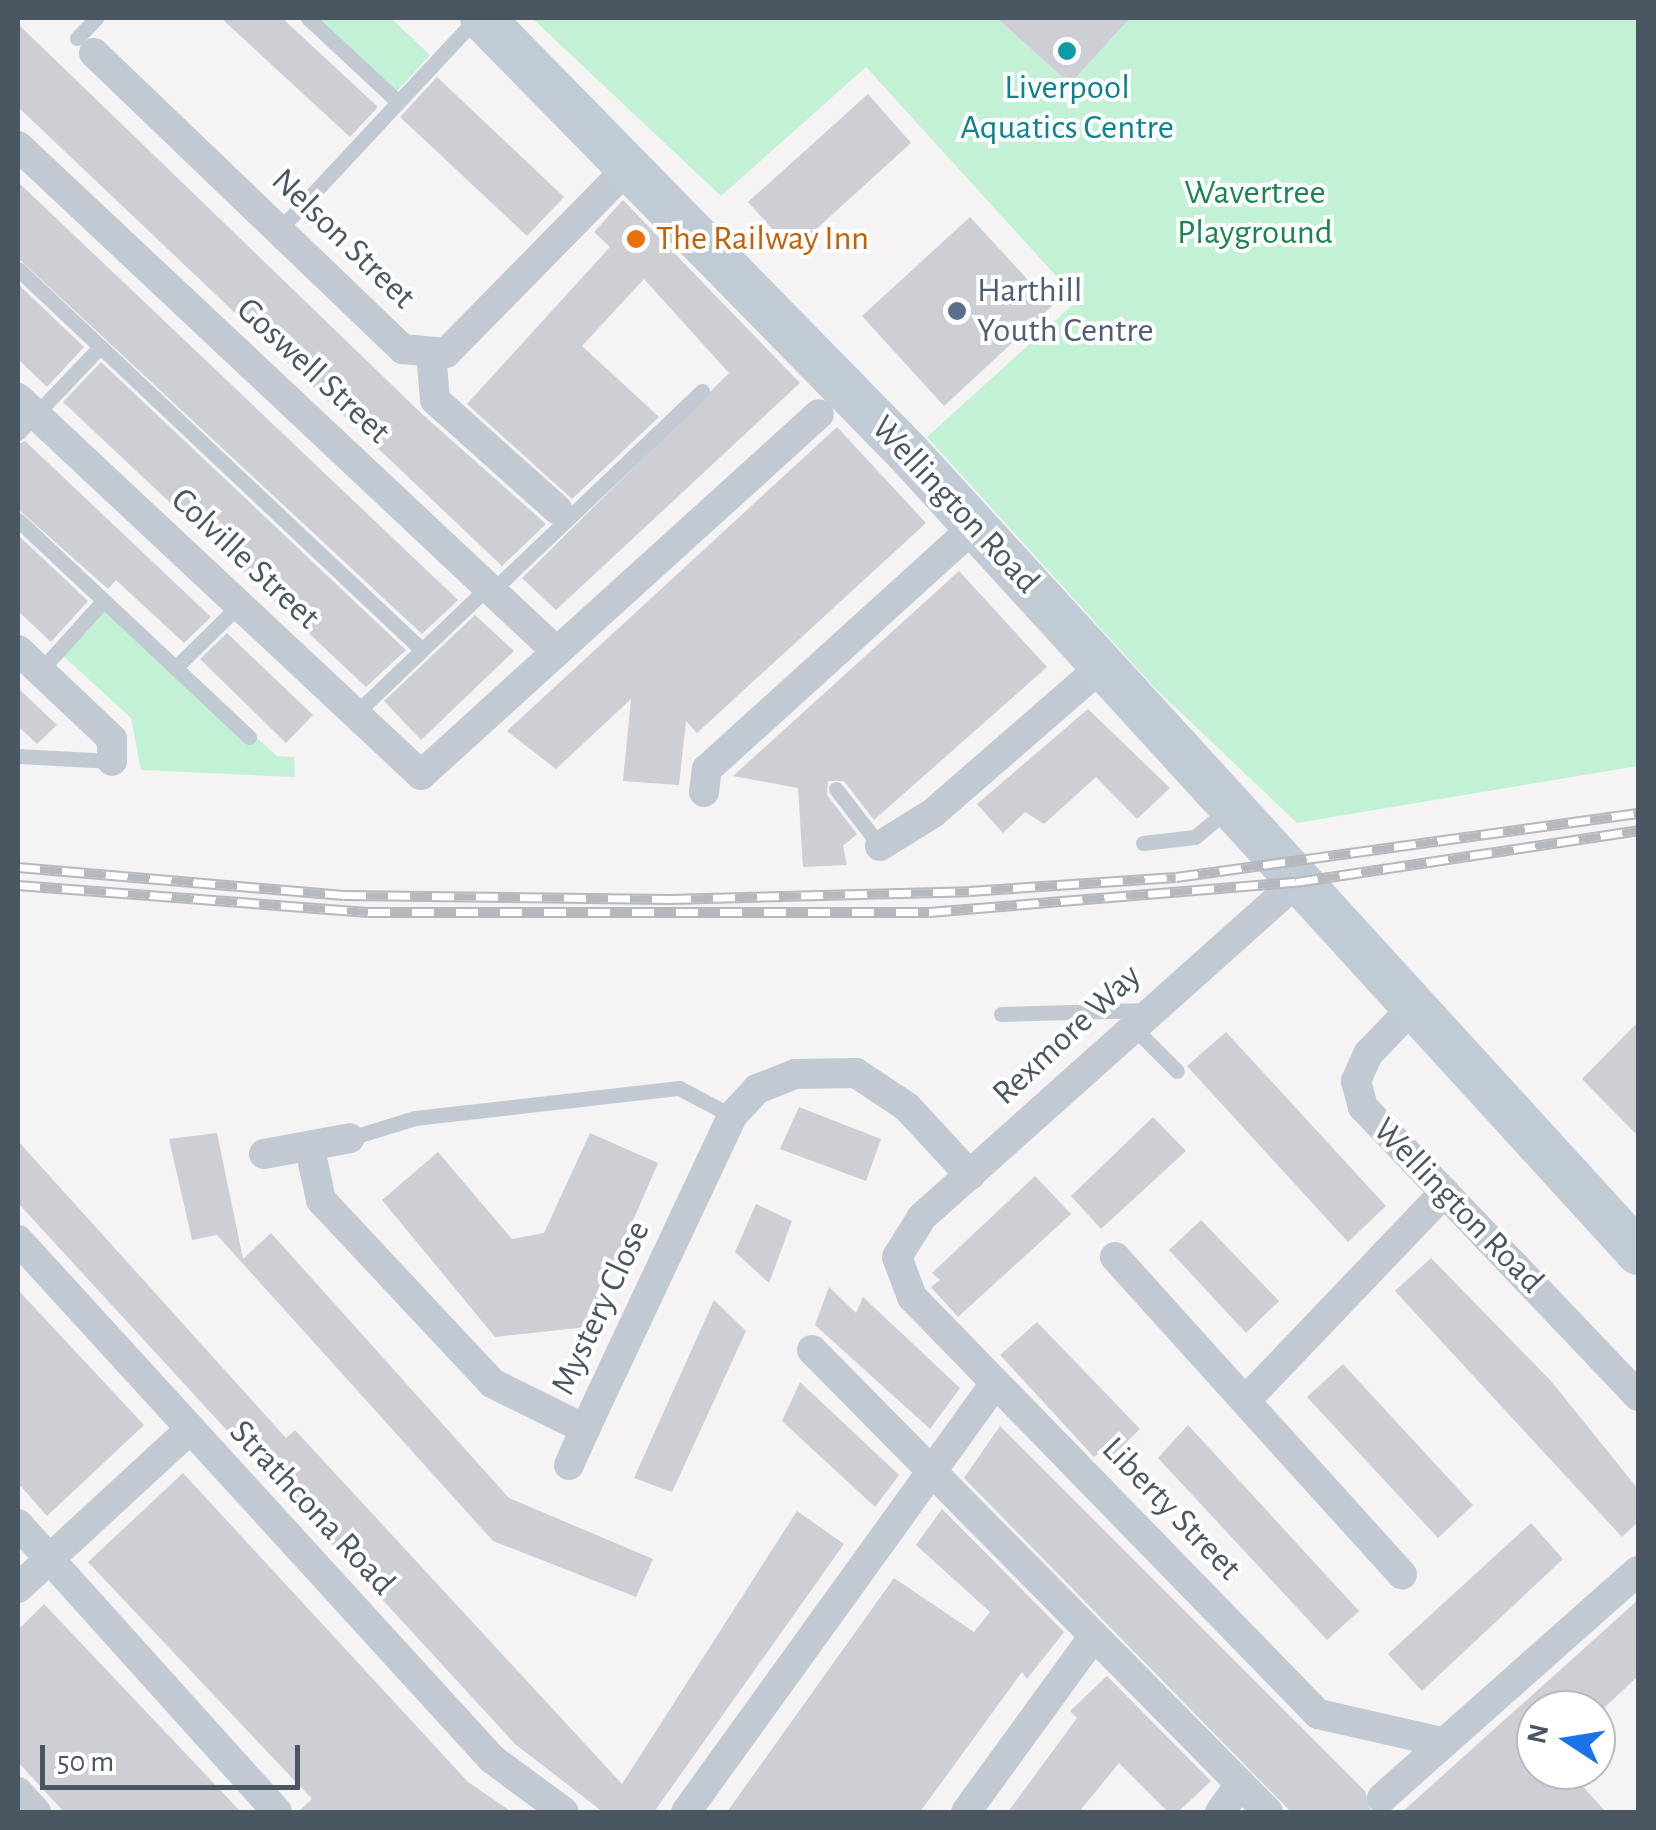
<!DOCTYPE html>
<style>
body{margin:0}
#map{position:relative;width:1656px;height:1830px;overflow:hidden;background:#f5f3f3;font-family:"Alegreya Sans",sans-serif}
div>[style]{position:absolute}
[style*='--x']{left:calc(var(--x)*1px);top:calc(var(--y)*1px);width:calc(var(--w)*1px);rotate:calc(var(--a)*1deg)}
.green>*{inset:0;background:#c3f1d5}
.building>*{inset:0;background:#cdcfd5}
.service>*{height:15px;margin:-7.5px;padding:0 7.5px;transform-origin:7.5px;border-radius:7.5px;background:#c1cad2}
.minor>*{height:30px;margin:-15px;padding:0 15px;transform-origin:15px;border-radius:15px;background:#c1cad2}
.secondary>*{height:45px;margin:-22.5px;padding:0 22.5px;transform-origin:22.5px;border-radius:22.5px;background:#c1cbd6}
.rail>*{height:11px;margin-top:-5.5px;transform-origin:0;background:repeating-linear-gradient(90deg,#fff 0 22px,#b5b8bd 0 44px);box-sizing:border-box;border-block:2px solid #b5b8bd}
.dots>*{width:28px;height:28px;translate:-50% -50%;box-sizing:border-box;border:5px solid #fff;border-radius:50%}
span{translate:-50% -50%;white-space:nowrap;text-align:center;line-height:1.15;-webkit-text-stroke:8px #fff;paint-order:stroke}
.culture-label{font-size:35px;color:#0d838f}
.park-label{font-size:35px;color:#17864f}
.street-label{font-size:35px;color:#4a5661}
.food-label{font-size:35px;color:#c56008}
.left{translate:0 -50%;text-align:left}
.service-label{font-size:35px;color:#4e5e75}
.frame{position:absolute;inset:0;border:20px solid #4a5661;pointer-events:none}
.north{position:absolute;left:1516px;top:1690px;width:100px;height:100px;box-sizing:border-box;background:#fff;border:2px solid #b7bbc0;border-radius:50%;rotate:282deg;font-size:28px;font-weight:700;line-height:40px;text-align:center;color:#4a5661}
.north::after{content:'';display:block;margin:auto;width:35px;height:45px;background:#1a73e8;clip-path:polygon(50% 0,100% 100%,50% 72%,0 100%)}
.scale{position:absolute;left:40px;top:1745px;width:260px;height:45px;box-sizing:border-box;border:5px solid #4a5661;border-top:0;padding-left:12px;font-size:30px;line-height:35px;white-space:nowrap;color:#4a5661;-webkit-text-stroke:8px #fff;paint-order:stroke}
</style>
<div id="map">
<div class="green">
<i style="clip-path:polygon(318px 18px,391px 18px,430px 55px,396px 92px)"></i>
<i style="clip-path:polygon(532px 18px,997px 18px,1070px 84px,1130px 18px,1638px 18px,1638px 766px,1297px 823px,1154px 687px,927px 437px,1078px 300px,866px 67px,721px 196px)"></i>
<i style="clip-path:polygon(103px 601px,277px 756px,294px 757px,295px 777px,141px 770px,131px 718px,58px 651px)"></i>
</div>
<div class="building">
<i style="clip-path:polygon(221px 18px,282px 18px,378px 107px,350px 137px)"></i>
<i style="clip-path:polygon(997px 18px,1130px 18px,1070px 84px)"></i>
<i style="clip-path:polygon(18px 24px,422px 414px,546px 524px,502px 566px,18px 107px)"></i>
<i style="clip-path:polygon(437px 77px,564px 197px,527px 236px,400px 117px)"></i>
<i style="clip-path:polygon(868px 94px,911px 143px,792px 251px,748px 202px)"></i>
<i style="clip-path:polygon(18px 182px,458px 600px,422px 634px,18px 258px)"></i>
<i style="clip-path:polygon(623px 200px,800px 383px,556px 610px,522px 578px,729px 373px,644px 279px,582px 346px,659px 417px,572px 499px,467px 404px,610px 247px,594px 232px)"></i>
<i style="clip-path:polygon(970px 217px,1052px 306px,944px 406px,862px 316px)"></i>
<i style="clip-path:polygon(18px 284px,84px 347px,47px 387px,18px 359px)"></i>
<i style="clip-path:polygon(101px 362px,406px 650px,366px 687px,63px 402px)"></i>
<i style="clip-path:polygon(837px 427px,926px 523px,697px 733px,686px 721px,679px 785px,623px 781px,631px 699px,556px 769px,507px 731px)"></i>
<i style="clip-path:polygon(25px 441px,211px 617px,184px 643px,116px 580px,108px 589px,18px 509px,18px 444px)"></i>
<i style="clip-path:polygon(18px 535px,88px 601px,51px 642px,18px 611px)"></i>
<i style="clip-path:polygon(959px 571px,1047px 667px,874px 820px,844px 781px,828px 781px,827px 795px,857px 834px,843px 846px,847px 865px,803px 867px,798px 788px,733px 776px)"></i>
<i style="clip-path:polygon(475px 615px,514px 651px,421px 740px,384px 701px)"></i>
<i style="clip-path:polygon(227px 633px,313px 715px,286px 743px,200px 659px)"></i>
<i style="clip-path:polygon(18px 688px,57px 725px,37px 744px,18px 726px)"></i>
<i style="clip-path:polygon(1088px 709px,1170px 788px,1137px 819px,1096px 777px,1044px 824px,1025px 812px,1003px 833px,977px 804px)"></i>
<i style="clip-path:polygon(1638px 1022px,1638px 1136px,1582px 1079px)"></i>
<i style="clip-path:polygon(1226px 1032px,1386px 1206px,1348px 1242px,1187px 1066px)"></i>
<i style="clip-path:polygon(799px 1107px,881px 1139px,866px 1181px,780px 1149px)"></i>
<i style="clip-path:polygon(1153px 1117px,1186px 1151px,1101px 1229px,1071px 1196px)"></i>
<i style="clip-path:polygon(217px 1133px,243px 1259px,271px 1233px,509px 1498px,653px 1559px,636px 1597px,493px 1541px,217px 1235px,192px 1240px,169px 1139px)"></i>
<i style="clip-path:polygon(590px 1133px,658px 1163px,587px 1327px,495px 1337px,382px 1200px,438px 1152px,512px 1239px,544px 1233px)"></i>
<i style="clip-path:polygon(18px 1141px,286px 1438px,295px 1430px,622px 1784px,797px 1511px,844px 1544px,654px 1812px,603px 1812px,515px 1744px,18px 1203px)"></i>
<i style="clip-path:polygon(1035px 1176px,1071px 1214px,958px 1317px,931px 1287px,940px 1280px,932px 1273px)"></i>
<i style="clip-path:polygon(756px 1204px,792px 1221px,769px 1283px,735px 1252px)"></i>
<i style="clip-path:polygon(1201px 1220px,1279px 1301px,1246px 1333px,1169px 1250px)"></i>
<i style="clip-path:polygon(1431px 1258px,1551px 1381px,1638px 1489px,1638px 1522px,1622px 1537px,1395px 1291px)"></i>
<i style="clip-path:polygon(829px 1287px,856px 1313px,863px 1297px,960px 1388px,930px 1429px,815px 1325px)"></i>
<i style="clip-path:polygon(18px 1290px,144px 1425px,47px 1516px,18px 1483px)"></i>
<i style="clip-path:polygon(714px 1300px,746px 1331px,672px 1492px,634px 1478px)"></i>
<i style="clip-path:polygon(1037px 1322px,1140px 1429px,1110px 1458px,1102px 1450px,1094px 1457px,1000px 1355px)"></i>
<i style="clip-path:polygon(1343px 1364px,1473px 1505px,1438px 1538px,1307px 1397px)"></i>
<i style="clip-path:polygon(800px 1382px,899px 1475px,875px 1507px,782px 1421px)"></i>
<i style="clip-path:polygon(1188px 1425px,1359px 1611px,1327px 1640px,1158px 1458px)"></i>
<i style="clip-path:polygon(1000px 1426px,1365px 1791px,1371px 1812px,1291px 1812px,964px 1478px)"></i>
<i style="clip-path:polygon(183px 1473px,468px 1782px,512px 1812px,298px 1812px,312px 1799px,88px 1562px)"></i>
<i style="clip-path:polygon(942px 1509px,1064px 1632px,1027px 1679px,1022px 1672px,920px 1812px,727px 1812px,894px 1578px,974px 1632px,990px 1612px,916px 1545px)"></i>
<i style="clip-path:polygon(1531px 1523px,1563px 1559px,1422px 1691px,1388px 1654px)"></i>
<i style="clip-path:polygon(1638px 1600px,1638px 1676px,1602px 1710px,1536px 1710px,1536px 1770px,1568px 1770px,1606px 1812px,1402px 1812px)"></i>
<i style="clip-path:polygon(44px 1604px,241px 1812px,64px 1812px,18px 1762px,18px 1630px)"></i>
<i style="clip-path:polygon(1107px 1676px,1211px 1781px,1178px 1812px,1168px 1812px,1119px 1763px,1079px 1812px,1008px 1812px,1077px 1718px,1070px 1711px)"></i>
</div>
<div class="service">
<i style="--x:308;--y:18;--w:122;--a:43"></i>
<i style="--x:77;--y:38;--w:28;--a:-46"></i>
<i style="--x:279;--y:230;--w:290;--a:-47"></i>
<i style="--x:18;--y:269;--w:555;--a:43.32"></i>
<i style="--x:18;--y:433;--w:119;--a:-46.4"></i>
<i style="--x:18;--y:520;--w:317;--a:43.2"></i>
<i style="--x:492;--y:591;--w:290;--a:-43.6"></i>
<i style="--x:175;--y:668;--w:90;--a:-44.5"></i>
<i style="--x:40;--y:671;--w:94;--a:-48"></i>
<i style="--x:355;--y:714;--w:184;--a:-43.7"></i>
<i style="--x:18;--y:756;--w:94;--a:3"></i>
<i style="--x:836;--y:789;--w:72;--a:52.3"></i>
<i style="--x:1143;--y:843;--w:52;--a:-6.6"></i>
<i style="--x:1195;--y:837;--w:42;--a:-40.2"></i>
<i style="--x:1001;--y:1014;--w:147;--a:-1.6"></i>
<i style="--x:1133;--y:1027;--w:62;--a:45"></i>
<i style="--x:350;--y:1138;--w:68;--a:-17.1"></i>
<i style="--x:415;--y:1118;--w:266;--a:-6.5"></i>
<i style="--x:679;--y:1088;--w:60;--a:27.8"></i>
</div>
<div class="minor">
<i style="--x:94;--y:53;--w:428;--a:43.8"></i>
<i style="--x:403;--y:349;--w:43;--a:5.3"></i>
<i style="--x:446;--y:353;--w:265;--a:-45.5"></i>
<i style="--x:18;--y:146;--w:739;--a:43.19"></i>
<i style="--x:431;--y:352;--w:48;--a:85.2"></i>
<i style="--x:435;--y:400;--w:164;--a:41.8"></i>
<i style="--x:18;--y:398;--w:552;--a:43.09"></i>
<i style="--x:421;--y:775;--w:537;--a:-42.21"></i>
<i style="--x:18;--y:650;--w:129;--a:43.4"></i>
<i style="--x:112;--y:739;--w:22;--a:90"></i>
<i style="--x:704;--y:792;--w:23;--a:-83"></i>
<i style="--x:707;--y:769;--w:359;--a:-42.2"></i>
<i style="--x:880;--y:846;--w:62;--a:-31.9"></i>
<i style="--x:933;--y:813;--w:225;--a:-41"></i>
<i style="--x:1300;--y:879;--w:507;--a:138.2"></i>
<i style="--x:922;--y:1217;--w:47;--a:122"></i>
<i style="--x:897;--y:1257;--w:43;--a:69.4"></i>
<i style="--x:912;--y:1297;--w:582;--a:45.77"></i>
<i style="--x:1318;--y:1714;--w:126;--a:12.8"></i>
<i style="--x:1415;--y:1005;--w:68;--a:133.8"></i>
<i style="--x:1368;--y:1054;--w:30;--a:114"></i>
<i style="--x:1356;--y:1081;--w:27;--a:75"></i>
<i style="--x:1363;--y:1107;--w:399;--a:46.4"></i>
<i style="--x:310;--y:1149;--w:52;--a:77.8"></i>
<i style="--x:321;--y:1200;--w:250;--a:46.9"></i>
<i style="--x:492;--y:1383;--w:104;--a:26.3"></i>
<i style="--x:585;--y:1429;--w:346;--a:-64.8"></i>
<i style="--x:732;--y:1116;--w:37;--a:-47"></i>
<i style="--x:757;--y:1089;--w:41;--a:-21.5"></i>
<i style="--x:795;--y:1074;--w:61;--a:-0.9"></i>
<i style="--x:856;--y:1073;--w:61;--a:33.7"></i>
<i style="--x:907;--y:1107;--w:93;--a:47.2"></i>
<i style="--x:264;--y:1154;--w:87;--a:-10.5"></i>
<i style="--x:18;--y:1240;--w:703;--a:47.59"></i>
<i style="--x:492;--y:1759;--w:89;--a:36.4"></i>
<i style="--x:1115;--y:1257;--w:428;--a:47.9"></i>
<i style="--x:812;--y:1350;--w:649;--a:45.37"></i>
<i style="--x:1247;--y:1399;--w:286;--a:-46.3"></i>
<i style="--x:569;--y:1465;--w:39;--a:-66"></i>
<i style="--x:18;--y:1524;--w:387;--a:48"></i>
<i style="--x:18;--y:1588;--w:233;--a:-42.7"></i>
<i style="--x:18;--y:1792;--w:27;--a:48"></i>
<i style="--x:1382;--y:1798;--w:342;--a:-41.6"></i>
<i style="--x:686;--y:1812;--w:526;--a:-54.2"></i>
<i style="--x:966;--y:1812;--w:216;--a:-54"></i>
<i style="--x:1220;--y:1812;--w:34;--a:-54"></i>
</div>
<div class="secondary">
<i style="--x:482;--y:18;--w:610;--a:45.6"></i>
<i style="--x:909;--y:454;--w:1081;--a:47.59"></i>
</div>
<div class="rail">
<i style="--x:18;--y:867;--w:327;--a:4.9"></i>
<i style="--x:344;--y:895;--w:325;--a:0.7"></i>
<i style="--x:669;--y:899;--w:300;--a:-1.5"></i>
<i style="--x:969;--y:891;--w:207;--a:-3.9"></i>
<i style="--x:1176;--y:877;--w:466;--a:-7.9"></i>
<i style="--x:18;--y:885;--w:351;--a:4.4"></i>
<i style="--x:368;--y:912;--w:561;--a:0"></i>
<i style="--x:929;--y:912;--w:368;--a:-4.7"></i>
<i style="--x:1296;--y:882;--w:346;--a:-8.6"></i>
</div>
<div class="dots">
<i style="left:1067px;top:51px;background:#0f9aa8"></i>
<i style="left:636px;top:239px;background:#e8710a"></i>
<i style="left:957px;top:311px;background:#5c6f8a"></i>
</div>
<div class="culture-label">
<span style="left:1067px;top:108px">Liverpool<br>Aquatics Centre</span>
</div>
<div class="park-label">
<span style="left:1255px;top:213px">Wavertree<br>Playground</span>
</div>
<div class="street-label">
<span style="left:343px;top:239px;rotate:44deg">Nelson Street</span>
<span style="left:313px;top:371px;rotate:43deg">Goswell Street</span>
<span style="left:955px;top:505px;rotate:47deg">Wellington Road</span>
<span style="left:245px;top:559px;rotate:43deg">Colville Street</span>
<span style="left:1067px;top:1035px;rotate:-43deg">Rexmore Way</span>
<span style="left:1458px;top:1206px;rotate:46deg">Wellington Road</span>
<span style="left:601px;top:1308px;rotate:-65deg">Mystery Close</span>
<span style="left:312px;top:1508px;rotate:47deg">Strathcona Road</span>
<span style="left:1171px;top:1509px;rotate:46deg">Liberty Street</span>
</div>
<div class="food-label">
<span class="left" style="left:656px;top:239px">The Railway Inn</span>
</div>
<div class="service-label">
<span class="left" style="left:977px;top:311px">Harthill<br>Youth Centre</span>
</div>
<div class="frame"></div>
<div class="north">N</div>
<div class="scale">50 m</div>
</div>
